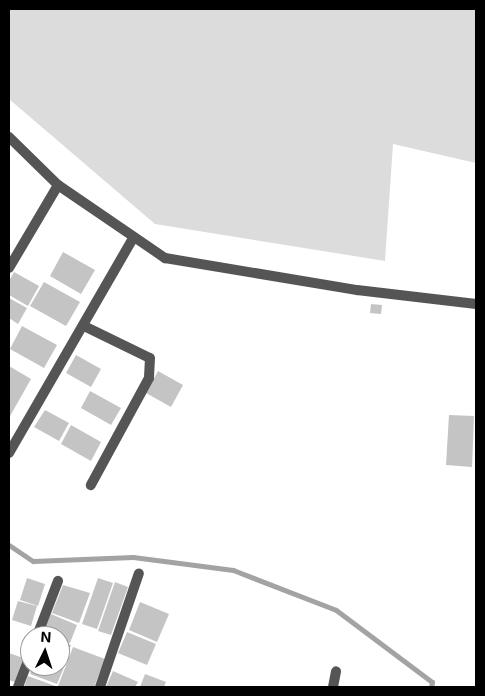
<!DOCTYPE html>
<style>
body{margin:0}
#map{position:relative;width:485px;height:696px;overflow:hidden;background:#fff;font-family:Inter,sans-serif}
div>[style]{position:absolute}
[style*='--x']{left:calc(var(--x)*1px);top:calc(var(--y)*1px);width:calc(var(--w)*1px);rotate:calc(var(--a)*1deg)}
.green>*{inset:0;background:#dcdcdc}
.stream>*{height:5px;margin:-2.5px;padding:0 2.5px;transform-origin:2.5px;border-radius:2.5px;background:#a3a3a3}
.building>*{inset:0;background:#c4c4c4}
.street>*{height:10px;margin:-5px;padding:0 5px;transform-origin:5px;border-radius:5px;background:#555}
span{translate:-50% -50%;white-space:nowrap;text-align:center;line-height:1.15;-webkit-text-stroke:5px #fff;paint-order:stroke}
.frame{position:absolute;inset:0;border:10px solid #000;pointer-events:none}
.north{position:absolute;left:20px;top:626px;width:50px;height:50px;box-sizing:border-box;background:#fff;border:1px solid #999;border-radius:50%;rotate:4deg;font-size:14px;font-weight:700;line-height:20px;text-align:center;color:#000}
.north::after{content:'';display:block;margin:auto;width:18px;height:22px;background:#000;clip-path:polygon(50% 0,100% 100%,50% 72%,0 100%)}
</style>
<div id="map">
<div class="green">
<i style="clip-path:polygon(9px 9px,476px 9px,476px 163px,393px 144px,385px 261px,155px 224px,9px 99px)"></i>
</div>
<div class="stream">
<i style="--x:9;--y:545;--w:29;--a:34"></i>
<i style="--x:33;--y:561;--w:100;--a:-2.3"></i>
<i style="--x:133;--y:557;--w:101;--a:7.4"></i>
<i style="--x:233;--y:570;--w:110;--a:21.2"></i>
<i style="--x:336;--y:610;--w:120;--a:36.9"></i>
<i style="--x:432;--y:682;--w:5;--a:101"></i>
</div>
<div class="building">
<i style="clip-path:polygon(63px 252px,95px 270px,81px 294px,50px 276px)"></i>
<i style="clip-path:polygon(14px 272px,39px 286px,28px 306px,9px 295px,9px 281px)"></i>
<i style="clip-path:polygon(44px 282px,80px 302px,66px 326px,30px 306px)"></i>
<i style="clip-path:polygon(9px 298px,27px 308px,18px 324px,9px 318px)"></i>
<i style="clip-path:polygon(371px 304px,382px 305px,381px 314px,370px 313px)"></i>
<i style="clip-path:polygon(22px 326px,57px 345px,44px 368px,10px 349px)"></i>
<i style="clip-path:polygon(76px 355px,101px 369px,91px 387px,66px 373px)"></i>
<i style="clip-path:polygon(9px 366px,31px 379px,9px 418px)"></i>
<i style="clip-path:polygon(158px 371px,183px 385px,171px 407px,146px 393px)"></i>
<i style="clip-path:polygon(90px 391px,121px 408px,111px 425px,81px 408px)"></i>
<i style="clip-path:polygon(45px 410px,69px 423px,59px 441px,34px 427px)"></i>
<i style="clip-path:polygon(449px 415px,474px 416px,472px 467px,446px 465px)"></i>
<i style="clip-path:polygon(71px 425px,101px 442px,91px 461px,61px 444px)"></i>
<i style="clip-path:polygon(27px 578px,45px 584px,38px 606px,20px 600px)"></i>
<i style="clip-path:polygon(98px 578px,113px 583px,97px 629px,82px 624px)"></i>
<i style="clip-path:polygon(115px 582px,128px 587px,111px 635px,98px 631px)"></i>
<i style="clip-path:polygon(63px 585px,90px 593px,79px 623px,52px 613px)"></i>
<i style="clip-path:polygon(18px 601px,37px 606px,31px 626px,12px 620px)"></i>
<i style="clip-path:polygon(140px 602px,169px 614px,157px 642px,129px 630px)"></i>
<i style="clip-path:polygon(51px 614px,77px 625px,70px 643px,60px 639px,60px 636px,43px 632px)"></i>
<i style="clip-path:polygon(127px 632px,156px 644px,147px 665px,118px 653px)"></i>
<i style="clip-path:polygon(60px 641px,71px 645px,64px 664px,60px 662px)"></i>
<i style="clip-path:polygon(73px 647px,105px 659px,94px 687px,58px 686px)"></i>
<i style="clip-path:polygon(9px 653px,26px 659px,18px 683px,9px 680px)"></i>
<i style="clip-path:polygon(60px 664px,65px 665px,57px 684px,30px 674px,33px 666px,60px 666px)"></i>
<i style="clip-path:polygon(113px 671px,138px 682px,135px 687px,106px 687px)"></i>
<i style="clip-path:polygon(145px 674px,166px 682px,164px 687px,140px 687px)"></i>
<i style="clip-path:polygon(28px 676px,58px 687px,24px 687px)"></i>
</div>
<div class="street">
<i style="--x:9;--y:137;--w:69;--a:44.4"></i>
<i style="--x:58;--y:185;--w:130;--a:34.3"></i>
<i style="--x:165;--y:258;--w:195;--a:9.5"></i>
<i style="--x:357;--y:290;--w:120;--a:6.7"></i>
<i style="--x:9;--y:268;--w:96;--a:-59.4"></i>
<i style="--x:84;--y:326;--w:73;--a:25.9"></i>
<i style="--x:150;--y:358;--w:20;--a:93"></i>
<i style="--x:149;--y:378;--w:122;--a:118.5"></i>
<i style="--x:9;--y:453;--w:248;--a:-60"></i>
<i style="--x:37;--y:636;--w:59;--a:-69.1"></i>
<i style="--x:18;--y:687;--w:33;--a:-69"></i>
<i style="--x:100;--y:687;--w:120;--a:-71.1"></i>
<i style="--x:333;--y:687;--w:16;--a:-79"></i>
</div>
<div class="frame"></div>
<div class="north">N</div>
</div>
